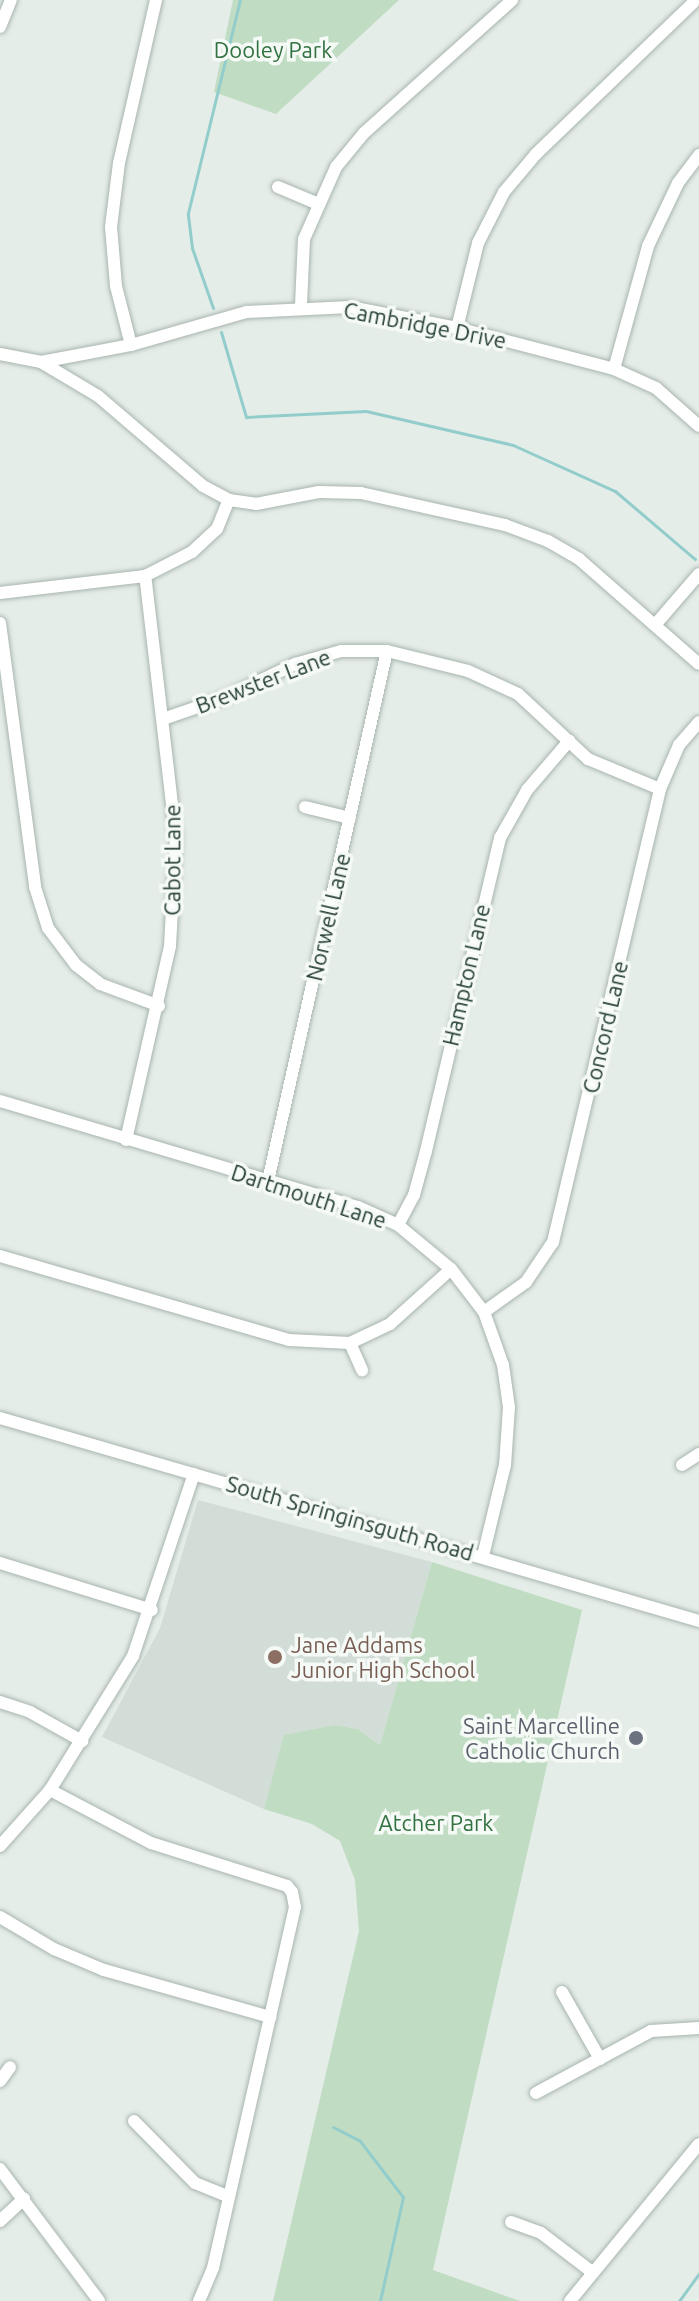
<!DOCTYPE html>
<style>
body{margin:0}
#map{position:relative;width:699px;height:2301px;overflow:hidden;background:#e5ede8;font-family:Ubuntu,sans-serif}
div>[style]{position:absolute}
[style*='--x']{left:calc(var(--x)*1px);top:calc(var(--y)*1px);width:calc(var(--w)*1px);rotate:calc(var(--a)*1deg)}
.built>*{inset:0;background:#d3ddd7}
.green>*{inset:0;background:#c0dcc3}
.stream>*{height:3px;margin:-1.5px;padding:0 1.5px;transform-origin:1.5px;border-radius:1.5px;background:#92cdcc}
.roads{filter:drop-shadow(0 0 2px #a8b5ae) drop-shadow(0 0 2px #a8b5ae)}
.minor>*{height:12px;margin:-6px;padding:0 6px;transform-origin:6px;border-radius:6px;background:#fff}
.dots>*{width:22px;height:22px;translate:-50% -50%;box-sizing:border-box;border:4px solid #f6faf7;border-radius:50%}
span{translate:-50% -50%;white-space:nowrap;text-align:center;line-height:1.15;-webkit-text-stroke:7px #f6faf7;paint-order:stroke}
.park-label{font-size:22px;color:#327240}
.street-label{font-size:22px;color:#253e33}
.education-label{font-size:22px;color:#785e54}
.left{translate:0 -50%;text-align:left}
.worship-label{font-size:22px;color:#5b616d}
.right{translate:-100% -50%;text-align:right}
</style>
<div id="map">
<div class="built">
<i style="clip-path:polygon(198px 1500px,432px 1562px,380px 1745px,358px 1729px,336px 1725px,285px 1735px,264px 1809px,102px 1737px,160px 1628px)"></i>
</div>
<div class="green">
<i style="clip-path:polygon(233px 0,399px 0,276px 114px,214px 92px)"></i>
<i style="clip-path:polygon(432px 1562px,582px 1610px,433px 2270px,520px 2301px,273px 2301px,359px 1931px,355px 1880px,340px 1841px,312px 1824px,264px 1809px,284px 1735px,335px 1725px,358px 1729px,380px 1745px)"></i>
</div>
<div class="stream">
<i style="--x:213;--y:308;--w:64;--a:-109.3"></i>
<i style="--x:192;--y:248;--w:35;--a:-97"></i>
<i style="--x:188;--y:213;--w:219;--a:-76.3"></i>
<i style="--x:221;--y:332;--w:89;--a:73.6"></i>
<i style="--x:246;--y:417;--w:120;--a:-2.9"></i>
<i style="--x:366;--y:411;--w:151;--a:13"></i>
<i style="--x:513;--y:445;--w:112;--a:24.3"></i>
<i style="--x:615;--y:491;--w:105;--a:40.4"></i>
<i style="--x:333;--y:2127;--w:30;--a:27"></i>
<i style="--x:360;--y:2141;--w:71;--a:52.5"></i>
<i style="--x:403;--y:2197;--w:107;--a:102.5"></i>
<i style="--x:679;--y:2301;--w:34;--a:-54"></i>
</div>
<div class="roads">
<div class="minor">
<i style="--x:0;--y:27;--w:29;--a:-68"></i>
<i style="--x:278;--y:187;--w:41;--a:22.8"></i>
<i style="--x:301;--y:305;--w:66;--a:-87.4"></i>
<i style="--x:304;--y:239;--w:79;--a:-66"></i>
<i style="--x:336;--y:167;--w:44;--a:-50.5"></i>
<i style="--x:364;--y:133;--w:199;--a:-41.9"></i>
<i style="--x:457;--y:328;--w:88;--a:-76.1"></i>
<i style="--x:478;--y:243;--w:57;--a:-63"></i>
<i style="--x:504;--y:192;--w:50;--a:-49.9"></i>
<i style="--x:536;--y:154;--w:219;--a:-43.9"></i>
<i style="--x:131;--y:345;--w:61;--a:-104.3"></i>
<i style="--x:116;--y:286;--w:59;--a:-94.8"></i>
<i style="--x:111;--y:227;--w:64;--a:-82.9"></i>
<i style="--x:119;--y:163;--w:167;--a:-77.2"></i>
<i style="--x:0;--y:354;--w:42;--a:11"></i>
<i style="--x:41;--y:362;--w:66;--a:30.8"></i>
<i style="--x:98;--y:396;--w:138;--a:40.6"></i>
<i style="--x:203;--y:486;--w:30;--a:28"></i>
<i style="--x:229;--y:500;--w:27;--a:8"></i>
<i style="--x:256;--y:504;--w:64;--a:-10.8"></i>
<i style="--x:319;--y:492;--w:42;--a:1.4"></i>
<i style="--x:361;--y:493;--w:148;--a:12.5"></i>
<i style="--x:505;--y:525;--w:46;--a:20.4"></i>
<i style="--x:548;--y:541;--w:36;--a:30"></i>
<i style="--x:579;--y:559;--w:159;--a:41.2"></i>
<i style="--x:41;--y:362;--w:92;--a:-10.7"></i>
<i style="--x:131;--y:345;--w:121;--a:-15.9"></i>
<i style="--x:247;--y:312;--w:103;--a:-2.8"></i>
<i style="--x:350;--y:307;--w:109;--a:11.1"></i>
<i style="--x:457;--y:328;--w:162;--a:14.6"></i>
<i style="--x:614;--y:369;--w:46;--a:24.3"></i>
<i style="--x:656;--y:388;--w:57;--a:41.5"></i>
<i style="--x:614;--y:369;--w:128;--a:-74.5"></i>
<i style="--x:648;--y:246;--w:70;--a:-64.5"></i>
<i style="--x:678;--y:183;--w:35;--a:-53"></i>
<i style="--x:0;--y:593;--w:146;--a:-6.7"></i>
<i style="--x:145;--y:576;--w:53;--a:-27.1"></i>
<i style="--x:192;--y:552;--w:34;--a:-43"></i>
<i style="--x:217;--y:529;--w:31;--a:-68"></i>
<i style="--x:0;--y:623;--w:266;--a:82.4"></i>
<i style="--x:35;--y:887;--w:43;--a:72.4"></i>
<i style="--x:48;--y:928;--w:46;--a:52.9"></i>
<i style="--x:76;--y:965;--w:31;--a:38"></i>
<i style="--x:100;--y:984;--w:63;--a:20.4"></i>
<i style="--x:655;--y:625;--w:67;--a:-49.2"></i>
<i style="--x:163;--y:719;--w:65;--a:-19"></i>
<i style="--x:224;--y:698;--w:79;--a:-25.6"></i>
<i style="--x:295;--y:664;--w:48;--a:-15.8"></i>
<i style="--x:341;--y:651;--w:46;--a:0"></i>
<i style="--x:387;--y:651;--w:83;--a:13.9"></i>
<i style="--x:468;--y:671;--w:55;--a:24.7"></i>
<i style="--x:518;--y:694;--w:96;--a:42.9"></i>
<i style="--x:588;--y:759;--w:78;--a:22.6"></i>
<i style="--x:305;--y:807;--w:46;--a:13.7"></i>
<i style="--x:0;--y:1101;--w:373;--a:16.5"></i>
<i style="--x:358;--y:1207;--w:44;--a:24.2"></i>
<i style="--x:398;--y:1225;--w:69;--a:39.7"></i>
<i style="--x:451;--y:1269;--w:54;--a:52.5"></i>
<i style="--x:484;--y:1312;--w:56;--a:70.3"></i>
<i style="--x:503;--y:1365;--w:42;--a:81.9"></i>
<i style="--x:509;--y:1407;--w:58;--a:93.9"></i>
<i style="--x:505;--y:1465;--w:94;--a:103.6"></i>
<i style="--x:126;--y:1140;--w:199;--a:-77.2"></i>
<i style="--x:170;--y:946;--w:108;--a:-86.8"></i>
<i style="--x:176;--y:838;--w:264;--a:-96.7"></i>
<i style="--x:268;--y:1181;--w:543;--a:-77.35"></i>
<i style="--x:398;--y:1225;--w:34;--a:-62"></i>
<i style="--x:414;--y:1195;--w:46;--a:-74.7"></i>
<i style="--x:426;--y:1151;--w:322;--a:-76.7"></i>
<i style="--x:500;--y:838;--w:55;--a:-60.6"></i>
<i style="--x:527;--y:790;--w:65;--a:-49.4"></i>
<i style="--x:0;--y:1256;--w:301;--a:16.2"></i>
<i style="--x:289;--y:1340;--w:61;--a:2.8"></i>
<i style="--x:350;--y:1343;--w:44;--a:-25.4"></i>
<i style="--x:390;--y:1324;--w:82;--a:-42"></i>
<i style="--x:484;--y:1312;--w:52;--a:-35.5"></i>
<i style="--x:526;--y:1282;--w:48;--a:-56"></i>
<i style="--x:553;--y:1242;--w:465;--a:-76.7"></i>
<i style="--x:660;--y:789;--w:48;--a:-66.6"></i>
<i style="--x:679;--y:745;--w:30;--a:-49"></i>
<i style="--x:350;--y:1343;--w:30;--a:66"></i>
<i style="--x:0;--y:1418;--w:728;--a:16.19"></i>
<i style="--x:682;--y:1465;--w:20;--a:-33"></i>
<i style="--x:0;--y:1563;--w:159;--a:17.2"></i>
<i style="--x:0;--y:1702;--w:32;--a:18"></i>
<i style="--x:30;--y:1712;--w:60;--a:29.1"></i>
<i style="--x:50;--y:1790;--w:114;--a:27.7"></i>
<i style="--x:151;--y:1843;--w:143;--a:17.5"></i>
<i style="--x:287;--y:1886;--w:8;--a:50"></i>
<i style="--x:292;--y:1892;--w:15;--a:79"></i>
<i style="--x:295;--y:1907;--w:370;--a:102.8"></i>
<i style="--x:213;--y:2268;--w:36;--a:113"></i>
<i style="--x:0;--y:1846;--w:75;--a:-48.2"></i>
<i style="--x:50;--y:1790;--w:158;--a:-58.2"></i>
<i style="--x:133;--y:1656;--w:192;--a:-71.5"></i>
<i style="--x:0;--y:1917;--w:63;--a:30.7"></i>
<i style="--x:54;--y:1949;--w:54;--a:22.8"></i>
<i style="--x:104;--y:1970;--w:173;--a:15.8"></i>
<i style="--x:562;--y:1992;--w:77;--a:60.4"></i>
<i style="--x:0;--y:2081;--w:17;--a:-54"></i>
<i style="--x:536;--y:2093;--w:131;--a:-28.3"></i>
<i style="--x:651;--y:2031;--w:48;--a:-3.6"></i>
<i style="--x:134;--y:2121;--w:87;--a:45.5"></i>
<i style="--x:195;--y:2183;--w:35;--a:22"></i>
<i style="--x:0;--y:2169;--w:165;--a:53.1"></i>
<i style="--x:0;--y:2221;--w:33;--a:-43"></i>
<i style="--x:511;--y:2222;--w:32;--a:20"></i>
<i style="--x:541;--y:2233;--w:64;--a:37.4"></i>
<i style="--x:570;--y:2301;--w:203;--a:-50.6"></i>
</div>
</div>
<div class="dots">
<i style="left:275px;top:1657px;background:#8d6e63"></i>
<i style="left:636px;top:1738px;background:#6b7280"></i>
</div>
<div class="park-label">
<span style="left:273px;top:50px">Dooley Park</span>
<span style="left:436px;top:1823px">Atcher Park</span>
</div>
<div class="street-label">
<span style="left:425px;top:325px;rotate:11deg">Cambridge Drive</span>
<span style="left:263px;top:681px;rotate:-21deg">Brewster Lane</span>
<span style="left:172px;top:860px;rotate:-90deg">Cabot Lane</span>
<span style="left:328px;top:917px;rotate:-77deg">Norwell Lane</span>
<span style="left:466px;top:975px;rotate:-77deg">Hampton Lane</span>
<span style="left:605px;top:1027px;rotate:-77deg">Concord Lane</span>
<span style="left:309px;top:1196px;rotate:18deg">Dartmouth Lane</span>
<span style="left:350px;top:1518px;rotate:16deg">South Springinsguth Road</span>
</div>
<div class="education-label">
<span class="left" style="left:291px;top:1657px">Jane Addams<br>Junior High School</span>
</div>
<div class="worship-label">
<span class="right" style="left:620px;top:1738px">Saint Marcelline<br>Catholic Church</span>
</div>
</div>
